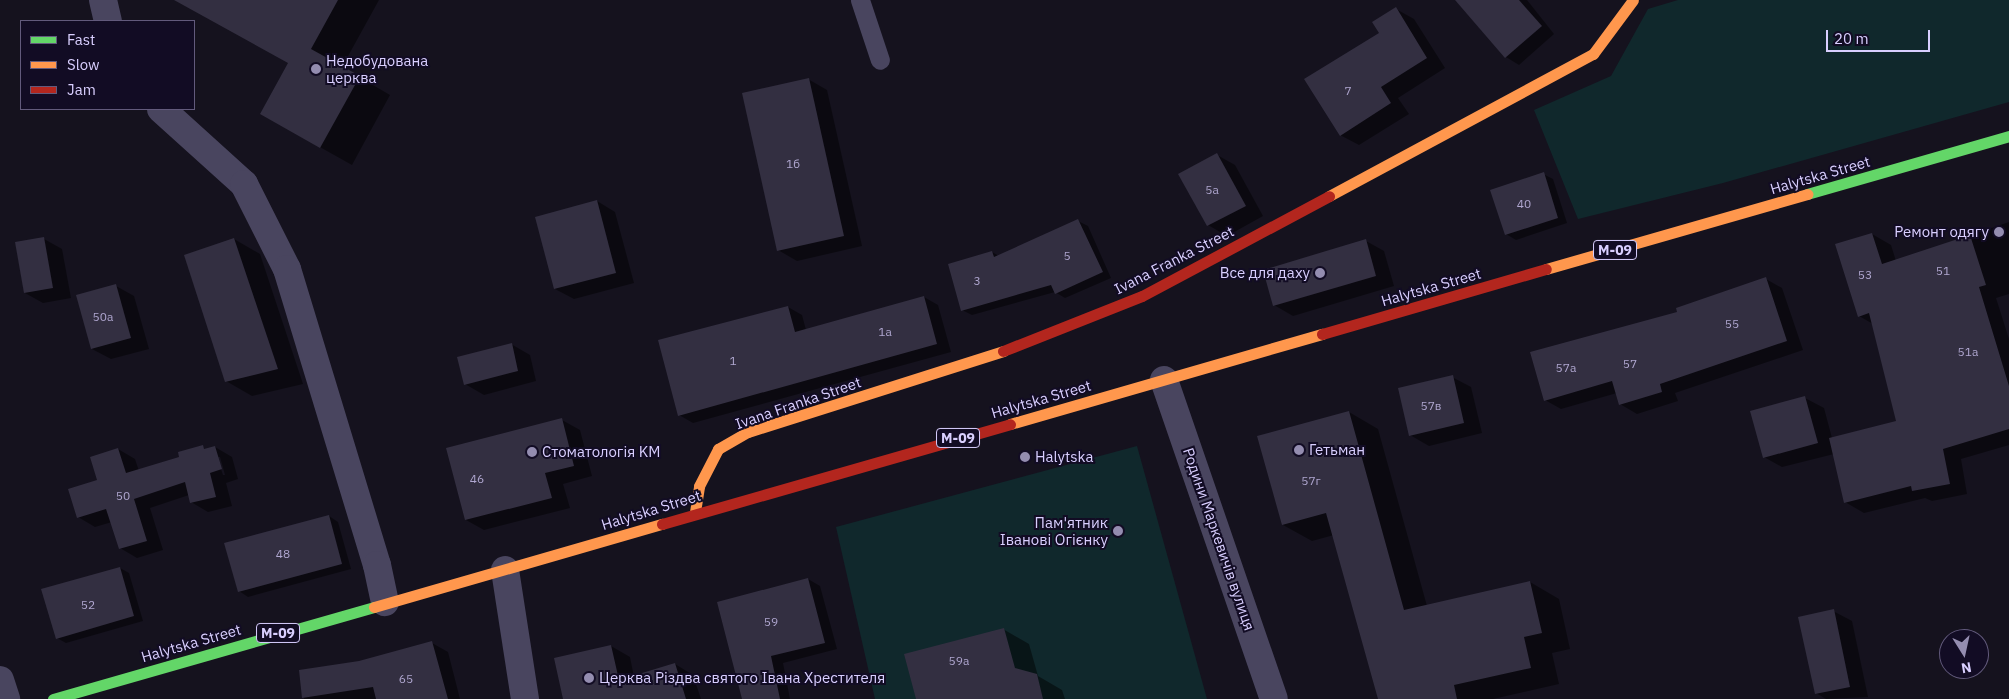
<!DOCTYPE html>
<meta charset="utf-8">
<style>
body{margin:0}
#map{position:relative;width:2009px;height:699px;overflow:hidden;background:#15121e;font-family:"IBM Plex Sans",sans-serif}
div>[style]{position:absolute}
[style*='--x']{left:calc(var(--x)*1px);top:calc(var(--y)*1px);width:calc(var(--w)*1px);rotate:calc(var(--a)*1deg)}
.green>*{inset:0;background:#10282c}
.shadow>*{inset:0;background:#0007}
.building>*{inset:0;background:#332f41}
.lane>*{height:19px;margin:-9.5px;padding:0 9.5px;transform-origin:9.5px;border-radius:9.5px;background:#49455f}
.street>*{height:28px;margin:-14px;padding:0 14px;transform-origin:14px;border-radius:14px;background:#49455f}
.fast>*{height:11px;margin:-5.5px;padding:0 5.5px;transform-origin:5.5px;border-radius:5.5px;background:#63d668}
.slow>*{height:11px;margin:-5.5px;padding:0 5.5px;transform-origin:5.5px;border-radius:5.5px;background:#ff974d}
.jam>*{height:11px;margin:-5.5px;padding:0 5.5px;transform-origin:5.5px;border-radius:5.5px;background:#b3261e}
.dots>*{width:14px;height:14px;translate:-50% -50%;box-sizing:border-box;border:2px solid #120c24;border-radius:50%}
span{translate:-50% -50%;white-space:nowrap;text-align:center;line-height:1.15;-webkit-text-stroke:4px #120c24;paint-order:stroke}
.number-label{font-size:12px;color:#b0a7d0}
.number-label span{-webkit-text-stroke-width:0}
.shield-label span{padding:1px 4px;background:#120c24;border:1px solid;border-radius:4px;-webkit-text-stroke-width:0}
.shield-label{font-size:14px;color:#d9cfff;font-weight:700}
.poi-label{font-size:15px;color:#d9cfff}
.left{translate:0 -50%;text-align:left}
.right{translate:-100% -50%;text-align:right}
.street-label{font-size:15px;color:#d9cfff}
.legend{position:absolute;left:20px;top:20px;width:175px;height:90px;box-sizing:border-box;background:#120c24;border:1px solid #625a7c;margin:0;padding:6px 9px;list-style:none;font-size:15px;color:#d9cfff}
.legend li{display:flex;align-items:center;gap:10px;height:25px}
.legend b{width:25px;border:1px solid #625a7c}
.north{position:absolute;left:1939px;top:629px;width:50px;height:50px;box-sizing:border-box;background:#120c24;border:1px solid #625a7c;border-radius:50%;rotate:170deg;font-size:14px;font-weight:700;line-height:20px;text-align:center;color:#d9cfff}
.north::after{content:'';display:block;margin:auto;width:18px;height:22px;background:#948db0;clip-path:polygon(50% 0,100% 100%,50% 72%,0 100%)}
.scale{position:absolute;left:1826px;top:30px;width:104px;height:22px;box-sizing:border-box;border:2px solid #d9cfff;border-top:0;padding-left:6px;font-size:15px;line-height:18px;white-space:nowrap;color:#d9cfff;-webkit-text-stroke:4px #120c24;paint-order:stroke}
</style>
<div id="map">
<div class="green">
<i style="clip-path:polygon(1678px 0,2009px 0,2009px 102px,1723px 183px,1578px 219px,1534px 110px,1611px 76px,1648px 9px)"></i>
<i style="clip-path:polygon(1137px 446px,1207px 699px,875px 699px,836px 527px)"></i>
</div>
<div class="shadow">
<i style="clip-path:polygon(202px 0,379px 0,342px 67px,390px 95px,352px 165px,293px 132px,290px 63px)"></i>
<i style="clip-path:polygon(1467px 0,1527px 0,1554px 34px,1519px 65px,1506px 57px)"></i>
<i style="clip-path:polygon(1396px 9px,1414px 19px,1445px 68px,1398px 98px,1409px 114px,1359px 145px,1340px 135px,1381px 33px)"></i>
<i style="clip-path:polygon(808px 79px,827px 90px,862px 246px,797px 261px,778px 250px)"></i>
<i style="clip-path:polygon(1217px 155px,1235px 165px,1263px 216px,1227px 236px,1208px 225px)"></i>
<i style="clip-path:polygon(1543px 174px,1553px 179px,1567px 223px,1516px 240px,1506px 234px)"></i>
<i style="clip-path:polygon(597px 201px,615px 212px,634px 283px,574px 299px,555px 289px)"></i>
<i style="clip-path:polygon(1078px 221px,1088px 226px,1111px 278px,1065px 298px,1055px 292px,972px 315px,962px 310px,992px 252px,999px 256px)"></i>
<i style="clip-path:polygon(2009px 222px,2009px 294px,1996px 298px,2009px 339px,2009px 445px,1961px 459px,1967px 494px,1932px 501px,1925px 498px,1864px 513px,1845px 502px,1834px 454px,1782px 467px,1764px 457px,1805px 398px,1824px 408px,1832px 438px,1897px 422px,1873px 324px,1859px 316px,1872px 234px,1891px 245px,1896px 261px)"></i>
<i style="clip-path:polygon(44px 239px,62px 249px,71px 298px,43px 303px,25px 293px)"></i>
<i style="clip-path:polygon(234px 239px,260px 254px,303px 384px,252px 396px,226px 381px)"></i>
<i style="clip-path:polygon(1366px 241px,1384px 251px,1394px 286px,1293px 316px,1274px 305px)"></i>
<i style="clip-path:polygon(1766px 279px,1782px 288px,1803px 350px,1675px 393px,1678px 401px,1637px 414px,1620px 404px,1617px 393px,1561px 409px,1545px 400px,1679px 313px)"></i>
<i style="clip-path:polygon(116px 286px,134px 296px,149px 349px,111px 359px,92px 349px)"></i>
<i style="clip-path:polygon(924px 297px,938px 305px,951px 352px,693px 423px,679px 415px,788px 307px,802px 315px,806px 330px)"></i>
<i style="clip-path:polygon(511px 344px,530px 355px,536px 381px,484px 395px,465px 384px)"></i>
<i style="clip-path:polygon(1452px 377px,1471px 387px,1482px 433px,1429px 446px,1410px 435px)"></i>
<i style="clip-path:polygon(1349px 412px,1378px 429px,1427px 606px,1530px 582px,1559px 599px,1570px 649px,1552px 653px,1559px 684px,1493px 699px,1380px 699px,1334px 535px,1312px 541px,1283px 525px)"></i>
<i style="clip-path:polygon(562px 420px,580px 430px,592px 476px,563px 484px,570px 508px,484px 530px,466px 520px)"></i>
<i style="clip-path:polygon(evenodd,215px 447px,232px 457px,238px 479px,226px 483px,232px 506px,208px 512px,191px 502px,189px 495px,150px 508px,163px 550px,137px 558px,120px 548px,112px 522px,95px 527px,78px 517px,118px 449px,135px 459px,139px 471px,215px 447px,217px 457px,220px 457px,225px 475px,223px 475px,217px 457px)"></i>
<i style="clip-path:polygon(329px 516px,338px 522px,351px 569px,248px 597px,239px 591px)"></i>
<i style="clip-path:polygon(120px 568px,129px 573px,143px 621px,66px 643px,57px 638px)"></i>
<i style="clip-path:polygon(808px 579px,820px 586px,837px 649px,783px 663px,790px 699px,742px 699px)"></i>
<i style="clip-path:polygon(1833px 611px,1852px 621px,1868px 697px,1826px 699px,1816px 693px)"></i>
<i style="clip-path:polygon(1003px 629px,1029px 644px,1038px 676px,1062px 690px,1065px 699px,917px 699px)"></i>
<i style="clip-path:polygon(432px 643px,448px 652px,460px 699px,304px 699px,300px 671px,359px 662px)"></i>
<i style="clip-path:polygon(611px 646px,630px 657px,634px 677px,675px 664px,693px 675px,701px 699px,565px 699px)"></i>
</div>
<div class="building">
<i style="clip-path:polygon(174px 0,338px 0,311px 49px,360px 76px,320px 148px,260px 114px,288px 63px)"></i>
<i style="clip-path:polygon(1455px 0,1519px 0,1542px 26px,1505px 58px)"></i>
<i style="clip-path:polygon(1396px 7px,1427px 58px,1381px 87px,1391px 103px,1340px 136px,1304px 79px,1379px 33px,1372px 22px)"></i>
<i style="clip-path:polygon(809px 78px,844px 236px,777px 251px,742px 93px)"></i>
<i style="clip-path:polygon(1217px 153px,1246px 206px,1207px 226px,1178px 174px)"></i>
<i style="clip-path:polygon(1544px 172px,1558px 218px,1505px 235px,1490px 190px)"></i>
<i style="clip-path:polygon(597px 200px,616px 273px,554px 289px,535px 217px)"></i>
<i style="clip-path:polygon(1078px 219px,1103px 272px,1055px 294px,1051px 285px,961px 311px,948px 264px,992px 251px,994px 257px)"></i>
<i style="clip-path:polygon(1872px 233px,1882px 264px,1970px 235px,1986px 285px,1979px 287px,2009px 386px,2009px 429px,1943px 449px,1950px 484px,1912px 491px,1911px 486px,1844px 503px,1829px 438px,1896px 421px,1869px 313px,1858px 317px,1835px 244px)"></i>
<i style="clip-path:polygon(44px 237px,53px 288px,24px 293px,15px 242px)"></i>
<i style="clip-path:polygon(234px 238px,278px 369px,225px 382px,184px 255px)"></i>
<i style="clip-path:polygon(1366px 239px,1376px 276px,1273px 306px,1263px 270px)"></i>
<i style="clip-path:polygon(1766px 277px,1787px 341px,1660px 384px,1662px 392px,1619px 405px,1612px 381px,1544px 401px,1530px 352px,1677px 312px,1676px 308px)"></i>
<i style="clip-path:polygon(116px 284px,131px 338px,91px 349px,76px 295px)"></i>
<i style="clip-path:polygon(924px 296px,937px 344px,678px 416px,658px 340px,788px 306px,795px 332px)"></i>
<i style="clip-path:polygon(512px 343px,518px 371px,464px 385px,457px 357px)"></i>
<i style="clip-path:polygon(1453px 375px,1464px 423px,1409px 436px,1398px 388px)"></i>
<i style="clip-path:polygon(1805px 396px,1818px 443px,1763px 458px,1750px 411px)"></i>
<i style="clip-path:polygon(1349px 411px,1404px 610px,1530px 581px,1542px 633px,1524px 637px,1531px 668px,1454px 685px,1457px 699px,1378px 699px,1326px 513px,1282px 525px,1257px 436px)"></i>
<i style="clip-path:polygon(562px 418px,574px 466px,545px 473px,552px 498px,465px 520px,446px 448px)"></i>
<i style="clip-path:polygon(203px 445px,204px 449px,215px 446px,222px 469px,210px 473px,216px 497px,190px 503px,185px 482px,134px 499px,147px 541px,119px 549px,106px 509px,77px 518px,68px 489px,97px 480px,90px 457px,118px 448px,126px 473px,179px 457px,178px 452px)"></i>
<i style="clip-path:polygon(329px 515px,342px 564px,238px 592px,224px 543px)"></i>
<i style="clip-path:polygon(120px 567px,134px 616px,56px 639px,41px 589px)"></i>
<i style="clip-path:polygon(808px 578px,825px 643px,771px 656px,780px 699px,742px 699px,717px 602px)"></i>
<i style="clip-path:polygon(1834px 609px,1850px 687px,1815px 694px,1798px 617px)"></i>
<i style="clip-path:polygon(1004px 628px,1015px 668px,1037px 674px,1043px 699px,916px 699px,904px 654px)"></i>
<i style="clip-path:polygon(432px 641px,448px 699px,376px 699px,373px 687px,302px 698px,299px 670px,359px 661px)"></i>
<i style="clip-path:polygon(611px 645px,619px 680px,675px 663px,686px 699px,563px 699px,554px 658px)"></i>
</div>
<div class="lane">
<i style="--x:860;--y:0;--w:63;--a:71.6"></i>
</div>
<div class="street">
<i style="--x:103;--y:0;--w:22;--a:77"></i>
<i style="--x:161;--y:109;--w:112;--a:42.1"></i>
<i style="--x:244;--y:184;--w:95;--a:63.2"></i>
<i style="--x:287;--y:269;--w:309;--a:73.1"></i>
<i style="--x:377;--y:565;--w:38;--a:78"></i>
<i style="--x:1164;--y:380;--w:337;--a:71"></i>
<i style="--x:505;--y:570;--w:131;--a:81.2"></i>
<i style="--x:0;--y:680;--w:20;--a:72"></i>
</div>
<div class="fast">
<i style="--x:1807;--y:194;--w:210;--a:-16"></i>
<i style="--x:53;--y:699;--w:334;--a:-16"></i>
</div>
<div class="slow">
<i style="--x:1329;--y:196;--w:300;--a:-28.3"></i>
<i style="--x:1593;--y:54;--w:67;--a:-53.5"></i>
<i style="--x:1546;--y:269;--w:272;--a:-16"></i>
<i style="--x:1010;--y:424;--w:325;--a:-16.1"></i>
<i style="--x:695;--y:512;--w:26;--a:-81"></i>
<i style="--x:699;--y:486;--w:42;--a:-62.8"></i>
<i style="--x:718;--y:449;--w:34;--a:-30"></i>
<i style="--x:748;--y:432;--w:268;--a:-17.6"></i>
<i style="--x:374;--y:607;--w:300;--a:-16.1"></i>
</div>
<div class="jam">
<i style="--x:1322;--y:334;--w:233;--a:-16.2"></i>
<i style="--x:1003;--y:351;--w:149;--a:-21.6"></i>
<i style="--x:1142;--y:296;--w:212;--a:-28.1"></i>
<i style="--x:662;--y:524;--w:362;--a:-16"></i>
</div>
<div class="dots">
<i style="left:316px;top:69px;background:#948db0"></i>
<i style="left:1999px;top:232px;background:#948db0"></i>
<i style="left:1320px;top:273px;background:#948db0"></i>
<i style="left:1299px;top:450px;background:#948db0"></i>
<i style="left:532px;top:452px;background:#948db0"></i>
<i style="left:1025px;top:457px;background:#948db0"></i>
<i style="left:1118px;top:531px;background:#948db0"></i>
<i style="left:589px;top:678px;background:#948db0"></i>
</div>
<div class="number-label">
<span style="left:1348px;top:91px">7</span>
<span style="left:793px;top:164px">1б</span>
<span style="left:1212px;top:190px">5а</span>
<span style="left:1524px;top:204px">40</span>
<span style="left:1067px;top:256px">5</span>
<span style="left:1943px;top:271px">51</span>
<span style="left:1865px;top:275px">53</span>
<span style="left:977px;top:281px">3</span>
<span style="left:103px;top:317px">50а</span>
<span style="left:1732px;top:324px">55</span>
<span style="left:885px;top:332px">1а</span>
<span style="left:1968px;top:352px">51а</span>
<span style="left:733px;top:361px">1</span>
<span style="left:1630px;top:364px">57</span>
<span style="left:1566px;top:368px">57а</span>
<span style="left:1431px;top:406px">57в</span>
<span style="left:477px;top:479px">46</span>
<span style="left:1311px;top:481px">57г</span>
<span style="left:123px;top:496px">50</span>
<span style="left:283px;top:554px">48</span>
<span style="left:88px;top:605px">52</span>
<span style="left:771px;top:622px">59</span>
<span style="left:959px;top:661px">59а</span>
<span style="left:406px;top:679px">65</span>
</div>
<div class="shield-label">
<span style="left:1615px;top:250px">М-09</span>
<span style="left:958px;top:438px">М-09</span>
<span style="left:278px;top:633px">М-09</span>
</div>
<div class="poi-label">
<span class="left" style="left:326px;top:69px">Недобудована<br>церква</span>
<span class="right" style="left:1989px;top:232px">Ремонт одягу</span>
<span class="right" style="left:1310px;top:273px">Все для даху</span>
<span class="left" style="left:1309px;top:450px">Гетьман</span>
<span class="left" style="left:542px;top:452px">Стоматологія KM</span>
<span class="left" style="left:1035px;top:457px">Halytska</span>
<span class="right" style="left:1108px;top:531px">Пам'ятник<br>Іванові Огієнку</span>
<span class="left" style="left:599px;top:678px">Церква Різдва святого Івана Хрестителя</span>
</div>
<div class="street-label">
<span style="left:1820px;top:175px;rotate:-16deg">Halytska Street</span>
<span style="left:1174px;top:260px;rotate:-27deg">Ivana Franka Street</span>
<span style="left:1431px;top:287px;rotate:-16deg">Halytska Street</span>
<span style="left:1041px;top:399px;rotate:-16deg">Halytska Street</span>
<span style="left:798px;top:403px;rotate:-19deg">Ivana Franka Street</span>
<span style="left:651px;top:510px;rotate:-17deg">Halytska Street</span>
<span style="left:1219px;top:539px;rotate:71deg">Родини Маркевичів вулиця</span>
<span style="left:191px;top:643px;rotate:-16deg">Halytska Street</span>
</div>
<ul class="legend">
<li><b style="height:6px;background:#63d668"></b>Fast</li>
<li><b style="height:6px;background:#ff974d"></b>Slow</li>
<li><b style="height:6px;background:#b3261e"></b>Jam</li>
</ul>
<div class="north">N</div>
<div class="scale">20 m</div>
</div>
